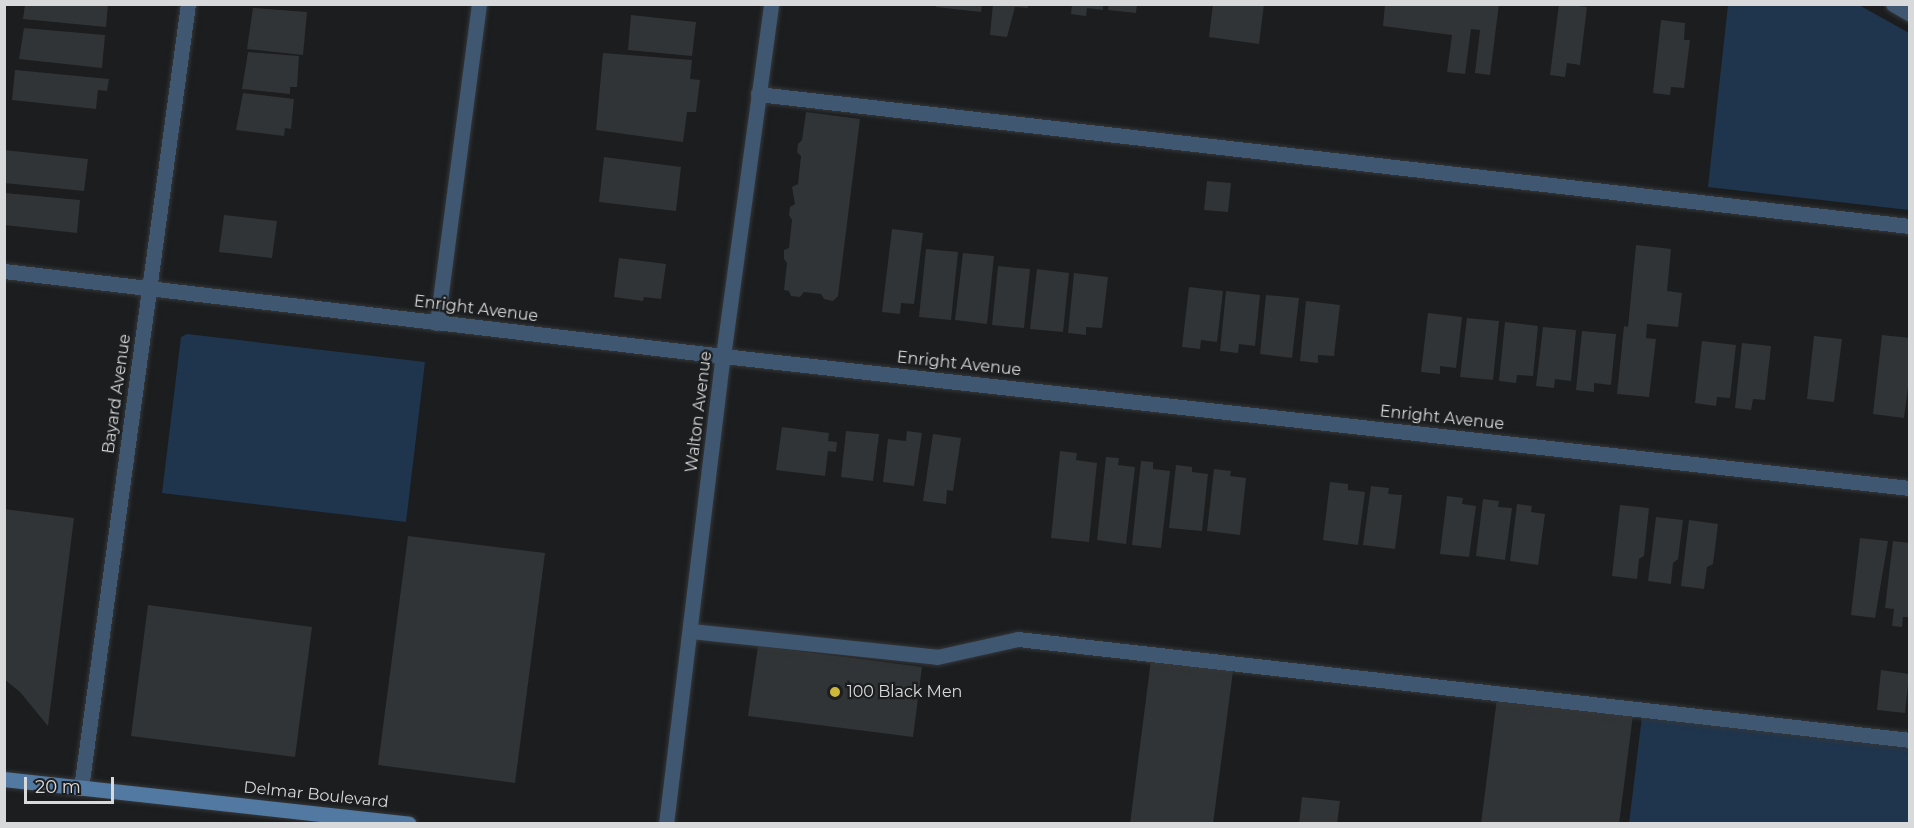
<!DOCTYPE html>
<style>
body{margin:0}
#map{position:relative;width:1914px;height:828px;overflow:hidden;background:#1b1d1f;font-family:Montserrat,sans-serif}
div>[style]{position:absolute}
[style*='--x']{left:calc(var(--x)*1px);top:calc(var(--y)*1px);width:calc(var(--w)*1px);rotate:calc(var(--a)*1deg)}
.green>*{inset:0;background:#1f354d}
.building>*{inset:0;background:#313436}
.roads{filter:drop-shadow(0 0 2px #353739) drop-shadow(0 0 2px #353739)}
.lane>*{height:15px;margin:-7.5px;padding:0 7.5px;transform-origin:7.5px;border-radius:7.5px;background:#405771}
.street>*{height:15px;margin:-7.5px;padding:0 7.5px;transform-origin:7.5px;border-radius:7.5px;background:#405771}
.secondary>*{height:15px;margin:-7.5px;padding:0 7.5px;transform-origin:7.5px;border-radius:7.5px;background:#5279a2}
.dots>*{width:16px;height:16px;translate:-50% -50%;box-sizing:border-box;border:3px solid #1b1d1f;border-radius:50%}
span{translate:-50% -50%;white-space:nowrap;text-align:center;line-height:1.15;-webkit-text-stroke:4.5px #1b1d1f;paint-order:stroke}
.street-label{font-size:16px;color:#d8d9db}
.poi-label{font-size:16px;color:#d8d9db}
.left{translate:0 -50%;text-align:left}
.frame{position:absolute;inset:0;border:6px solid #d8d9db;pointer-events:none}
.scale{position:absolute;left:24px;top:777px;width:90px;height:27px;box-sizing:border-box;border:3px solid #d8d9db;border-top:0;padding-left:8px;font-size:18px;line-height:21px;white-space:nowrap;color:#d8d9db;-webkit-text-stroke:4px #1b1d1f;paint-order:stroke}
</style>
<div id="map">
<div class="green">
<i style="clip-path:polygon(1728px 5px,1859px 5px,1909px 33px,1909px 210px,1708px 187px)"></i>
<i style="clip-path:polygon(187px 334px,425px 362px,406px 522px,162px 493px,181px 337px)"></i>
<i style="clip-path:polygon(1642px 716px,1909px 747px,1909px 823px,1629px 824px)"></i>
</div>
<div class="building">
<i style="clip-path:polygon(25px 4px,108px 4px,106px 27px,23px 19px)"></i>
<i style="clip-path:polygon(936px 4px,982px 4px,981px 12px,936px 7px)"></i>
<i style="clip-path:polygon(993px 4px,1028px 4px,1028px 8px,1015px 7px,1007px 37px,990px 35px)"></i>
<i style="clip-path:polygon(1072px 4px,1103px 4px,1103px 10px,1087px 8px,1086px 16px,1071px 14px)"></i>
<i style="clip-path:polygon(1109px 4px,1137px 4px,1136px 13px,1108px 10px)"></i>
<i style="clip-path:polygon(1213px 4px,1264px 4px,1259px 44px,1209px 37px)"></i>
<i style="clip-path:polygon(1385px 4px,1499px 4px,1490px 75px,1475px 73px,1480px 30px,1471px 29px,1465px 74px,1447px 72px,1452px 35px,1383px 26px)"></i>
<i style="clip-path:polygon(1559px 4px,1587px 7px,1580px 65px,1567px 63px,1565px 77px,1550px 75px)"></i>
<i style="clip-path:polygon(253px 8px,307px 12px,303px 55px,247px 49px)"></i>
<i style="clip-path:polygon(631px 15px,696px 22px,692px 56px,628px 50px)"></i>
<i style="clip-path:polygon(1661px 20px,1685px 23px,1684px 40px,1690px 40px,1684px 88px,1671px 87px,1670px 95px,1653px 93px)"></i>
<i style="clip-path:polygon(24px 28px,105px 35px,102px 68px,19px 59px)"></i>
<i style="clip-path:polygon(248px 52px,299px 56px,297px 87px,290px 87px,290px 94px,242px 89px)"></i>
<i style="clip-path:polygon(603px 53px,692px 60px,690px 79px,700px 80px,696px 112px,687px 112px,683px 142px,596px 130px)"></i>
<i style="clip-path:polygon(15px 70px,109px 79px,107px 91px,98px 90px,96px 109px,12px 100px)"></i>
<i style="clip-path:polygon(243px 93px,294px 99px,291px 129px,285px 128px,284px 136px,236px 130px)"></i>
<i style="clip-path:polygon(806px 112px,860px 119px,838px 296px,833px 301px,824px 299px,821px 294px,804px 292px,800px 297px,791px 296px,789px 291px,784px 290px,787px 263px,784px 259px,784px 250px,789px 248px,792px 220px,789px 215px,790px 207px,795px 204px,792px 187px,798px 184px,801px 156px,797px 152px,798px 144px,802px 140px)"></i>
<i style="clip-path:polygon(4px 150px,88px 159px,84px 191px,4px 183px)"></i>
<i style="clip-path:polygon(604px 157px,681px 167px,676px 211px,599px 202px)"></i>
<i style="clip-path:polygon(1207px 181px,1231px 183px,1228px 212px,1204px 210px)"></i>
<i style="clip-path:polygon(5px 193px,80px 200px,77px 233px,4px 225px)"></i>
<i style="clip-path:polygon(224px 215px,277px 221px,272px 258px,219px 252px)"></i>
<i style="clip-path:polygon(892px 229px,923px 233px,914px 304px,901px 303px,900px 314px,882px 312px)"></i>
<i style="clip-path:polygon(1636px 245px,1671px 249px,1667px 291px,1682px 293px,1678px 327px,1647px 324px,1646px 338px,1656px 339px,1649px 397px,1617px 394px,1624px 326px,1628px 327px)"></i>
<i style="clip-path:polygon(926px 249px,958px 252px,951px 320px,919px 317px)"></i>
<i style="clip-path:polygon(963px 253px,994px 256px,987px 324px,955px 320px)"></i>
<i style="clip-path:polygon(619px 258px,666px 264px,661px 299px,644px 297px,643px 301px,614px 297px)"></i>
<i style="clip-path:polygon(998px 266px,1030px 269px,1024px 328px,992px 325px)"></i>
<i style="clip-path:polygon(1037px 269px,1069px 273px,1063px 332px,1030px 329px)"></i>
<i style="clip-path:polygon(1074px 273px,1108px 277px,1102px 328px,1086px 327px,1086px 335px,1068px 333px)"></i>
<i style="clip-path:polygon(1189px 287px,1223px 291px,1217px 342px,1201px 340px,1200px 349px,1182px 347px)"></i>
<i style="clip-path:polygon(1226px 291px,1260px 295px,1255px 346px,1239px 344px,1238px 353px,1220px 351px)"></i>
<i style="clip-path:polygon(1266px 295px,1299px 298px,1292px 358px,1260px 354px)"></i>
<i style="clip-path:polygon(1306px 301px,1340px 305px,1334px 356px,1318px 355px,1318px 363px,1300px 361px)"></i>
<i style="clip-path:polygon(1428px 313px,1462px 317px,1456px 368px,1440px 366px,1440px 374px,1421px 372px)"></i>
<i style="clip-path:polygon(1467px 318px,1499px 321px,1493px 380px,1460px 377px)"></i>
<i style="clip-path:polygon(1505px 322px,1538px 326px,1533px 376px,1517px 375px,1516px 383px,1499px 381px)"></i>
<i style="clip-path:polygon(1543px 327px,1576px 330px,1571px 381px,1555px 379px,1554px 388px,1536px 386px)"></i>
<i style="clip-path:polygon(1582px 331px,1616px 334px,1611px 385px,1594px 383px,1594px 392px,1576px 390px)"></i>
<i style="clip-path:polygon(1882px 335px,1910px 338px,1910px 372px,1904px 418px,1873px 414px)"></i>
<i style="clip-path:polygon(1814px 336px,1842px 339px,1834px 402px,1807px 399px)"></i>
<i style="clip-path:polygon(1702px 341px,1736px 345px,1730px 398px,1717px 397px,1716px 406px,1695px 403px)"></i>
<i style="clip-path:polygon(1742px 343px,1771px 346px,1765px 400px,1753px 399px,1751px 410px,1735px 408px)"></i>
<i style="clip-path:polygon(782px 427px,829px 433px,828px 441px,837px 442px,836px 452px,828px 451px,825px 476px,776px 470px)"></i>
<i style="clip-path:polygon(846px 431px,879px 434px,873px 481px,841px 477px)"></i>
<i style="clip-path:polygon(907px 431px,922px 433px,914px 486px,883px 482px,888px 439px,906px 441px)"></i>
<i style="clip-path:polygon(933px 434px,961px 438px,953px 491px,947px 490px,946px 504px,923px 501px)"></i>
<i style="clip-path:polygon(1060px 451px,1077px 453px,1076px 460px,1097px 463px,1089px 542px,1051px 538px)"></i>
<i style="clip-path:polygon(1106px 457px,1119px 458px,1118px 465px,1135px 467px,1126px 544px,1097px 540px)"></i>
<i style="clip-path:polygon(1141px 461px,1153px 462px,1153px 469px,1170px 471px,1161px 548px,1132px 545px)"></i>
<i style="clip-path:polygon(1176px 465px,1192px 467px,1192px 472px,1208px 474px,1202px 531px,1169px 528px)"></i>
<i style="clip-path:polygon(1214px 469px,1231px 471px,1230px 476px,1246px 478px,1240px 535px,1207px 531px)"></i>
<i style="clip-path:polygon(1330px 482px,1348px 484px,1348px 490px,1365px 492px,1358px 545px,1323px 540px)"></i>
<i style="clip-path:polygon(1371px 486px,1389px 488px,1388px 494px,1402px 495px,1395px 549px,1363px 545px)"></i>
<i style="clip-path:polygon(1447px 496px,1463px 498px,1462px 504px,1476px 506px,1469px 557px,1440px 554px)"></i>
<i style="clip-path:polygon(1483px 499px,1499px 501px,1498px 507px,1512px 508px,1505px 560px,1476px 556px)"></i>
<i style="clip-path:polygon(1517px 504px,1532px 506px,1531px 512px,1545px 514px,1538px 565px,1510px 561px)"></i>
<i style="clip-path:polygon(1620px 505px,1649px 508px,1644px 556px,1639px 559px,1637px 579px,1612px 576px)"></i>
<i style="clip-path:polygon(4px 509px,74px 518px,48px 726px,20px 692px,4px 679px)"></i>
<i style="clip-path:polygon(1656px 517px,1683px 520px,1678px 559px,1673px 563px,1671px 584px,1648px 581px)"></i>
<i style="clip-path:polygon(1689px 520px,1718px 524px,1713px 564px,1707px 567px,1704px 589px,1681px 586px)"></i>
<i style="clip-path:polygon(408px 536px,545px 553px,515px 783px,378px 765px)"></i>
<i style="clip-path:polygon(1860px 538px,1888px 541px,1875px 618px,1851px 615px)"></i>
<i style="clip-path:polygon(1893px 541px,1910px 543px,1910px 613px,1909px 617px,1903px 617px,1902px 627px,1892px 626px,1894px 609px,1885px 608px)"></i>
<i style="clip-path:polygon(148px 605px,312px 627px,295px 757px,131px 736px)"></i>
<i style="clip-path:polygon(758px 646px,922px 667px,913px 737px,748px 716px)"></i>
<i style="clip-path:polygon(1151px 660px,1233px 671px,1213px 824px,1130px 824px)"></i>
<i style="clip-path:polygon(1881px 670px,1909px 674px,1905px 713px,1877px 710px)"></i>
<i style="clip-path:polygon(1497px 698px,1633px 715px,1619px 824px,1481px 824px)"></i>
<i style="clip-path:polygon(1302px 797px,1340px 801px,1337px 824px,1299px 824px)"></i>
</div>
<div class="roads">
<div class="lane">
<i style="--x:1893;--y:4;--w:20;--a:30"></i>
<i style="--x:758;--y:94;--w:1160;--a:6.54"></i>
<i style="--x:437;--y:323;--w:322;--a:-82.5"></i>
<i style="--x:691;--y:631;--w:247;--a:6"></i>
<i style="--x:937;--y:657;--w:83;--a:-12.5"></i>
<i style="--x:1018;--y:639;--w:898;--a:6.46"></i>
</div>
<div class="street">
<i style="--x:4;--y:271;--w:724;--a:6.74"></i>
<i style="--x:723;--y:356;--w:1194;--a:6.35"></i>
<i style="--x:81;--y:788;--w:791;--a:-82.23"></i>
<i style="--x:666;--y:824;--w:471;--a:-83.1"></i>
<i style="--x:723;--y:356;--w:355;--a:-82.2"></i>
</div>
<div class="secondary">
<i style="--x:4;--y:779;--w:407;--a:6.3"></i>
</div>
</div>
<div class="dots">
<i style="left:835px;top:692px;background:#ccb939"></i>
</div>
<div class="street-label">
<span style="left:476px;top:309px;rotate:7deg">Enright Avenue</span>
<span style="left:959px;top:364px;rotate:6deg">Enright Avenue</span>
<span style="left:117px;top:394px;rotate:-82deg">Bayard Avenue</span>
<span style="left:699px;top:412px;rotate:-83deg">Walton Avenue</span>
<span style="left:1442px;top:418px;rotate:6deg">Enright Avenue</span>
<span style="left:316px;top:795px;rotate:6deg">Delmar Boulevard</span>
</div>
<div class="poi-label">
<span class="left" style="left:847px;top:692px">100 Black Men</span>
</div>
<div class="frame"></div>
<div class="scale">20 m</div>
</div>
